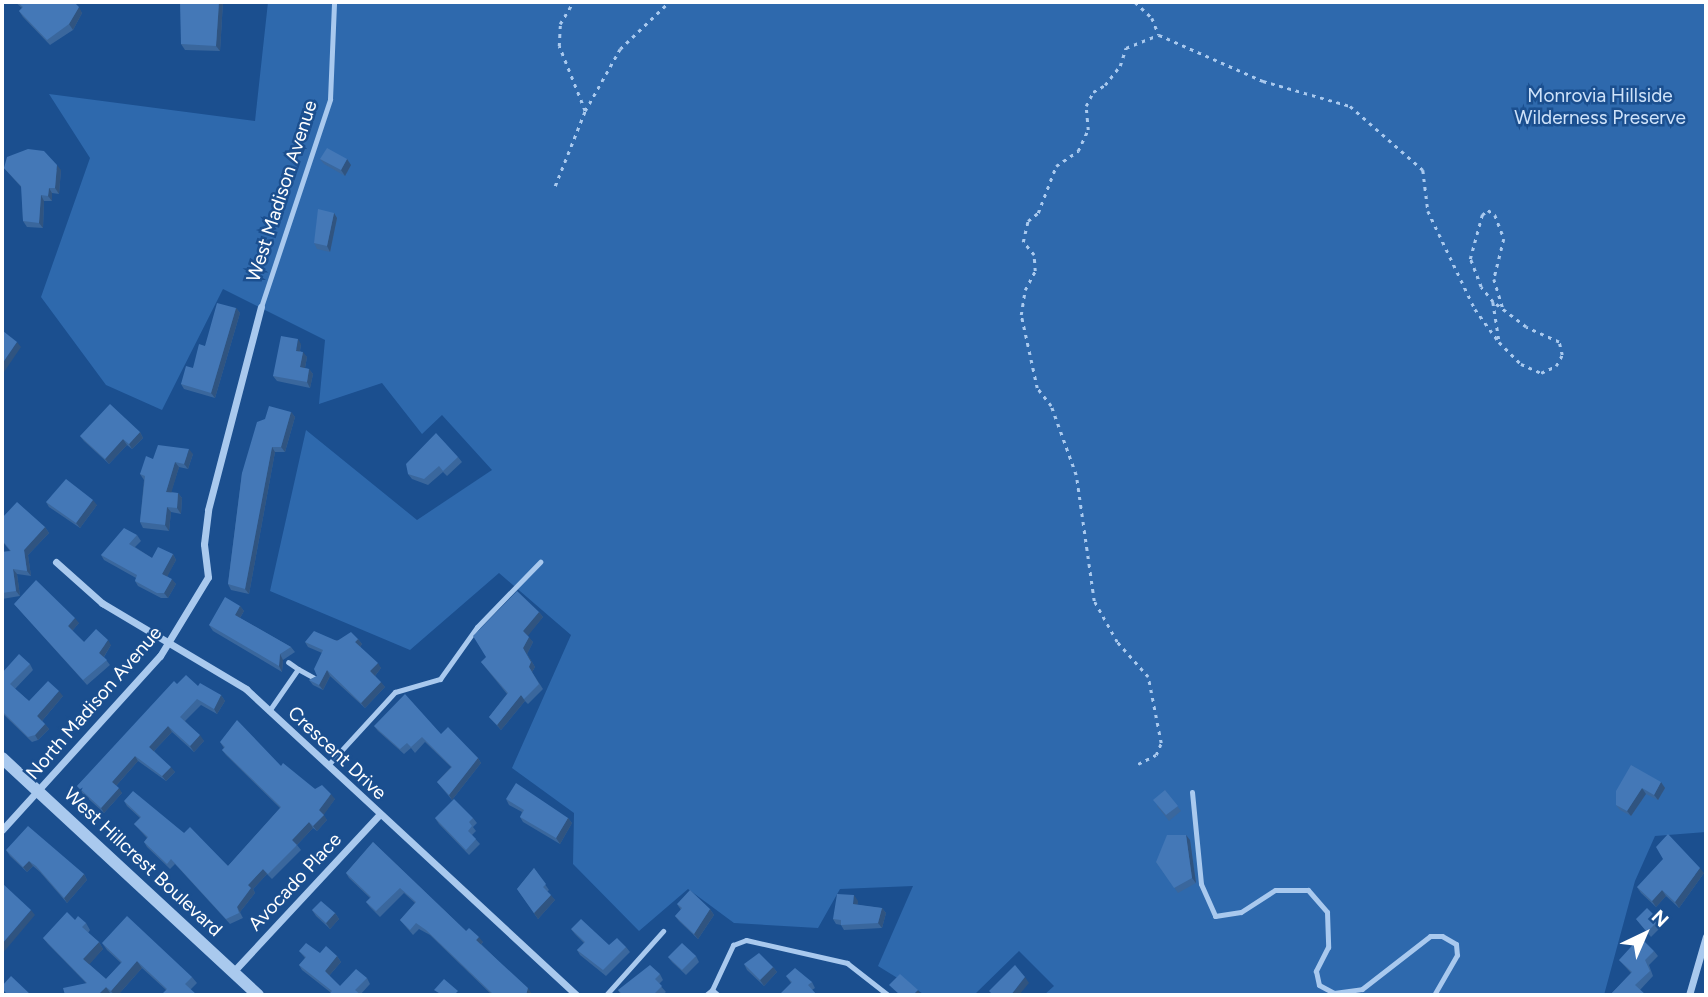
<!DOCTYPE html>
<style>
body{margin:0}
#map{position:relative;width:1708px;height:997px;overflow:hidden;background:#1b4f8f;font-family:Figtree,sans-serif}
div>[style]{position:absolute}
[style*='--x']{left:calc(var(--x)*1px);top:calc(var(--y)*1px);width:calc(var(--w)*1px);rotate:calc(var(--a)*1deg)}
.green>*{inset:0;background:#2e69ad}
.path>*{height:2.5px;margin-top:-1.25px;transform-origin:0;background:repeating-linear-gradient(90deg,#a9c9ee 0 3.5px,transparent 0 8.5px)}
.service>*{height:5px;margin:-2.5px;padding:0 2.5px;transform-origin:2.5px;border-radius:2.5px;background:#a9c9ee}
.minor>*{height:7px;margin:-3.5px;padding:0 3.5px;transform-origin:3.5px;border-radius:3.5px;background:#a9c9ee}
.tertiary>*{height:12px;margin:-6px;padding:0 6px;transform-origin:6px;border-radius:6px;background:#a9c9ee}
.wall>*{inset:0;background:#3a679d}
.shaded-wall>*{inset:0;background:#305480}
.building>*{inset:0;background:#4478b7}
span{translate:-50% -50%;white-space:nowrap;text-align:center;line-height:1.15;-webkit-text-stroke:5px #1b4f8f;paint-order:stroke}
.park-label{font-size:19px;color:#cfe3fa}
.street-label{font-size:19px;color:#fff}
.frame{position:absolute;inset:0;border:4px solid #fff;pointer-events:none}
.north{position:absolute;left:1610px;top:899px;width:70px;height:70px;-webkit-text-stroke:5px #1b4f8f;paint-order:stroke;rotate:44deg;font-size:19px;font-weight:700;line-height:28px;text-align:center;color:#fff}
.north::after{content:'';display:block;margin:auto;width:24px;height:32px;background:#fff;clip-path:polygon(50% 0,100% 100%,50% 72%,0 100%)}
</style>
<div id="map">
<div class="green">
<i style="clip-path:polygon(268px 2px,1706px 2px,1706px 832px,1655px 836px,1635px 881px,1604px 995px,1044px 995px,1054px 986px,1019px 951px,974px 995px,925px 995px,878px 966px,913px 886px,840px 889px,818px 928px,734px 923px,688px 889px,639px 931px,573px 864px,574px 813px,512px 768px,571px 635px,499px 573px,410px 650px,270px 591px,306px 430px,417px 520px,492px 470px,442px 415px,422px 434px,382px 383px,319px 404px,325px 340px,223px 289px,162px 410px,106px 385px,41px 297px,90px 158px,49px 94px,255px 121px)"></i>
</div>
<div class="path">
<i style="--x:1135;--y:2;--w:23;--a:43"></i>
<i style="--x:1152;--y:18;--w:18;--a:68"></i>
<i style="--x:585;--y:111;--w:71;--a:-60.6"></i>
<i style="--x:620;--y:49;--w:68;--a:-43.8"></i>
<i style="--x:555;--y:186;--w:81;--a:-68.2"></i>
<i style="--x:585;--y:111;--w:70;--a:-111.8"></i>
<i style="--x:559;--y:46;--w:22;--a:-87"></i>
<i style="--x:560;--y:24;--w:26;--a:-59"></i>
<i style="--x:1493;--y:302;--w:38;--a:81"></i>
<i style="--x:1138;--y:764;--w:20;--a:-27"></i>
<i style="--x:1156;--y:755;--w:13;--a:-67"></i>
<i style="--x:1161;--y:743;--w:67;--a:-101.1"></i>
<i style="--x:1148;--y:677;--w:47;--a:-131.5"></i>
<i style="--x:1117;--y:642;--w:47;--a:-119.3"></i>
<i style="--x:1094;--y:601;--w:127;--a:-98.1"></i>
<i style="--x:1076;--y:475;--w:73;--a:-109.9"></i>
<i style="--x:1051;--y:406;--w:23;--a:-128"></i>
<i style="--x:1037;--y:388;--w:75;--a:-102.4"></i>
<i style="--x:1021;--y:315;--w:25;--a:-81"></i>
<i style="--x:1025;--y:290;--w:21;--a:-62"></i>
<i style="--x:1035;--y:271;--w:16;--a:-94"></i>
<i style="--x:1034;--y:255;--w:17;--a:-130"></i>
<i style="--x:1023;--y:242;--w:22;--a:-77"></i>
<i style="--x:1028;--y:221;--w:13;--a:-39"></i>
<i style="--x:1038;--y:213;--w:50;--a:-69"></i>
<i style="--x:1056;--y:166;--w:27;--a:-34"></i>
<i style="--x:1078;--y:151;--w:23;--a:-65"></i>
<i style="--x:1088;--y:130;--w:24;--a:-95"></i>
<i style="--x:1086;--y:106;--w:16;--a:-63"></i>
<i style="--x:1093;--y:92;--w:14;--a:-30"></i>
<i style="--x:1105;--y:85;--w:24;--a:-52"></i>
<i style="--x:1120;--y:66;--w:19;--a:-72"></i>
<i style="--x:1126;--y:48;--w:35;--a:-22"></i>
<i style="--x:1159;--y:35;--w:114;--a:23.9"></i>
<i style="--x:1263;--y:81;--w:91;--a:16"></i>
<i style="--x:1350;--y:106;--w:97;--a:41.2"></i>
<i style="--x:1423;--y:170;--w:41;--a:83"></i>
<i style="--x:1428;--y:211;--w:109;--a:64.4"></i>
<i style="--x:1475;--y:309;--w:41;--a:54"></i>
<i style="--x:1499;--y:342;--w:31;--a:45"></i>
<i style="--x:1521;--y:364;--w:22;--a:24"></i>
<i style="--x:1541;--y:373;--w:17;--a:-25"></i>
<i style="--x:1556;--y:366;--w:13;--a:-61"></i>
<i style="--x:1562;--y:355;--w:13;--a:-103"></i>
<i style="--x:1559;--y:342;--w:36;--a:-156"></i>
<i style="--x:1526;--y:327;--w:41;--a:-142.9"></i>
<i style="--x:1493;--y:302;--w:19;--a:-129"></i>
<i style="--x:1481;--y:287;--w:30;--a:-111"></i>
<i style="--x:1470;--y:259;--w:46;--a:-74.7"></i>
<i style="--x:1482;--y:215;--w:8;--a:-40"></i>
<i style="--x:1488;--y:210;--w:9;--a:36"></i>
<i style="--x:1495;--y:215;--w:26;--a:69"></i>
<i style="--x:1504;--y:239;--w:41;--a:104"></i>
<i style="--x:1494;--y:279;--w:31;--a:73"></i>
</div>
<div class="service">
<i style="--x:261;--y:307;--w:219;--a:-71.6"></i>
<i style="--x:330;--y:99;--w:97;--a:-87.6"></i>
<i style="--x:298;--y:669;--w:21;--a:29"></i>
<i style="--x:269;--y:711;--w:51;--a:-55.4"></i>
<i style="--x:298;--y:669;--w:12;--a:-145"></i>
<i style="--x:328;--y:765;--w:99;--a:-47.5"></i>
<i style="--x:395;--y:692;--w:47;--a:-16.1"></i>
<i style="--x:440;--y:679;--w:64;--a:-54.6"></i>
<i style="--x:477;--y:627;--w:91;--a:-45.9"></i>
<i style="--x:1192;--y:792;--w:92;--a:84.4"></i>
<i style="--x:1201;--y:884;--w:35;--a:66"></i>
<i style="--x:1215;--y:916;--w:26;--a:-9"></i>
<i style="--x:1241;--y:912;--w:40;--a:-32.9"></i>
<i style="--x:1275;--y:890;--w:33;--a:0"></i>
<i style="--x:1308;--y:890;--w:29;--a:49"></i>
<i style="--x:1327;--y:912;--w:35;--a:88"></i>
<i style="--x:1328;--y:947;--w:27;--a:117"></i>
<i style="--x:1316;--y:971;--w:14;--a:78"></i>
<i style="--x:1319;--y:985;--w:17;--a:28"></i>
<i style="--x:1334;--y:993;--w:28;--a:-8"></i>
<i style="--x:1362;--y:989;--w:86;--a:-37.9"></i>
<i style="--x:1430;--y:936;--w:12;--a:0"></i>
<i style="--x:1442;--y:936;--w:16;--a:30"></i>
<i style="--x:1456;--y:944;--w:11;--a:85"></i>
<i style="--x:1457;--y:955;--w:46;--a:119.9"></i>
<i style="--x:712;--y:990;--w:50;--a:-65"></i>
<i style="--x:733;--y:945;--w:14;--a:-21"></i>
<i style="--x:746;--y:940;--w:104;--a:12.8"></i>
<i style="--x:847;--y:963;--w:52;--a:38"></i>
<i style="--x:606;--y:995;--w:86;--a:-48.3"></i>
<i style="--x:706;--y:995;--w:8;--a:-40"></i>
<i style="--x:712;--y:990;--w:8;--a:40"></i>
</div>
<div class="minor">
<i style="--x:56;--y:562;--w:62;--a:41.7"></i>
<i style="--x:102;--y:603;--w:168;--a:30.8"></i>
<i style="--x:246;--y:689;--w:450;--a:42.8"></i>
<i style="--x:2;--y:830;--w:235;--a:-47.8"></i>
<i style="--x:160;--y:656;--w:92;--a:-58.7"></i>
<i style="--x:208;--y:577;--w:33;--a:-97"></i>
<i style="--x:204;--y:544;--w:34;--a:-83"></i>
<i style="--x:208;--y:510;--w:210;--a:-75.4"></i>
<i style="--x:233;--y:972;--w:216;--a:-47.1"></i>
<i style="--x:1689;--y:995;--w:61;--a:-73.9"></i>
</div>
<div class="tertiary">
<i style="--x:2;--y:758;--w:349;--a:42.8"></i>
</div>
<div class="wall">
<i style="clip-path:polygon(15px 2px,74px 2px,82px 13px,73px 30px,50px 45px,23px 17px,19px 11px,22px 8px)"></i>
<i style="clip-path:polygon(223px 2px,220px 51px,185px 50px,181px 44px)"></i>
<i style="clip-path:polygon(320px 159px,351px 165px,345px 176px,324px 164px)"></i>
<i style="clip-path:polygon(4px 168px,61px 170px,59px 194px,52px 193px,52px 201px,44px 201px,43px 228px,27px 227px,23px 221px,22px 188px)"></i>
<i style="clip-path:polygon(334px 213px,337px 218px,330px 252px,317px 249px,314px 243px)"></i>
<i style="clip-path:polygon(236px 308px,240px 313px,215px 398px,184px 389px,181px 384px,193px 368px,205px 346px)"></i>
<i style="clip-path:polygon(301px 344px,300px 351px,307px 357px,305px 368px,309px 369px,313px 374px,310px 388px,277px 381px,273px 376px)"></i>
<i style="clip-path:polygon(291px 412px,295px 417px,285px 452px,275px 452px,249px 594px,231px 590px,228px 584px,242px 473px)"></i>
<i style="clip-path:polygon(140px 432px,143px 438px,132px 449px,127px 445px,109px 464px,84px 441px,80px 436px)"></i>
<i style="clip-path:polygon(193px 454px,188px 469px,179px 467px,171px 492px,178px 493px,182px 498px,181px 514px,171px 512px,169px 531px,143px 528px,140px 522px,144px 480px,140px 474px,153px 459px)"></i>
<i style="clip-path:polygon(458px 457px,462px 462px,447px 476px,443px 472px,428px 485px,412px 479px,408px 474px)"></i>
<i style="clip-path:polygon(46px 502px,97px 505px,80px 528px,49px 507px)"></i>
<i style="clip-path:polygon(2px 518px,45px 527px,49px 533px,28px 555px,31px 576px,17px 574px,20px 596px,2px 599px,2px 552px,10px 551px,2px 541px)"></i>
<i style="clip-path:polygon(137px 535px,141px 541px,135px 547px,152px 558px,173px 554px,176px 560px,167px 576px,176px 584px,168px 598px,161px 598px,138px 586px,135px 581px,136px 578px,104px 560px,101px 555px)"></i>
<i style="clip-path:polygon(14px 604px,79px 623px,72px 631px,84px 642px,111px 645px,104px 657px,110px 665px,87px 685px)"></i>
<i style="clip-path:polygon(240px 606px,244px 611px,240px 618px,291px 647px,295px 652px,283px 660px,282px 672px,213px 631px,209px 625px)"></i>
<i style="clip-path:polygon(539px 612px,543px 617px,527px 636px,533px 642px,527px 654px,535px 667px,532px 672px,543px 689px,528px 704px,525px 701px,501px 730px,489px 717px,507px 694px,481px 662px)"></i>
<i style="clip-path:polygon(358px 639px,362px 644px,360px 647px,381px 668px,375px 676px,385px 687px,365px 708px,330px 676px,323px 690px,313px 685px,309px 680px,317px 676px,322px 653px,308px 647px,305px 642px)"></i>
<i style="clip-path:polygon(30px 664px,33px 670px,15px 689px,29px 701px,63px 696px,42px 721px,49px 729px,38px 740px,32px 742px,2px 713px,2px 673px)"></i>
<i style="clip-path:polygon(177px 684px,198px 686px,221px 695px,225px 701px,217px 714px,201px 705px,185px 721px,204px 741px,194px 752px,172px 732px,154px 751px,175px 772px,166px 781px,138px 761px,116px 786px,122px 793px,104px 813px,81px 792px,77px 786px)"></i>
<i style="clip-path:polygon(374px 726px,441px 734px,478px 758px,481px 763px,452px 800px,437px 782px,451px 767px,425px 742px,415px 753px,411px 748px,404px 754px,378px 731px)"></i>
<i style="clip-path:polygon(220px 742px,281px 766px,315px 789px,335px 799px,323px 815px,327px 820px,317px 831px,313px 828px,297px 845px,301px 850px,272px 879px,267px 874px,253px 889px,255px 893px,240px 912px,243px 918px,230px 924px,175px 864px,170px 869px,147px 847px,144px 842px,147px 838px,134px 824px,140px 818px,127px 806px,124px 801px,184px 833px,228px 866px,280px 808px,226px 755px,222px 750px,224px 748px)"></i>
<i style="clip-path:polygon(1631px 765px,1665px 788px,1658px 800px,1646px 794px,1631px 816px,1620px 810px,1616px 805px)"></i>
<i style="clip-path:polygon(1165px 790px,1181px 811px,1169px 821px,1157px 806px)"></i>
<i style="clip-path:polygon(506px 799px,568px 818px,572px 823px,560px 844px,523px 822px,520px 817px,522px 812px,509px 805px)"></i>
<i style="clip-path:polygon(435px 818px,473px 818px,477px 823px,473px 827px,476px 831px,472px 835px,480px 844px,469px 855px,439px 824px)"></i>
<i style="clip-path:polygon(1190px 840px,1196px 883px,1178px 893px,1156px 862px)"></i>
<i style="clip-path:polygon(373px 842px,466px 931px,483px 942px,481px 944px,532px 994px,531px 995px,492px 995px,430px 935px,419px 929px,413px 935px,400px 920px,415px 903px,404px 893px,380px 917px,370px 907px,366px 902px,370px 898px,349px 878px,346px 873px)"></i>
<i style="clip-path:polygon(6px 850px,84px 874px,87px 880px,67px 903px,40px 872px,33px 866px,27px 872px,10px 856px)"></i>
<i style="clip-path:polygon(534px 868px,549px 890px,547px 892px,555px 900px,538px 919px,517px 889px)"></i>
<i style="clip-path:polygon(1704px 873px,1679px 908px,1666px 896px,1656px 907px,1641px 893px,1637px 887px)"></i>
<i style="clip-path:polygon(858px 901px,857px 905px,882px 908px,886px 913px,882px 928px,844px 930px,841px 925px,836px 924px,833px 919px)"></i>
<i style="clip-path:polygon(677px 904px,710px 909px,714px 915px,698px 939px,679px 921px,675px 916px,681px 910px)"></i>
<i style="clip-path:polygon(312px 910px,335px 913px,339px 919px,330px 929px,316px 916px)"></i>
<i style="clip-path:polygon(1636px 919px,1659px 920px,1662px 926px,1651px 937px)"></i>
<i style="clip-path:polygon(75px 920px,86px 923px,90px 930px,88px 933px,99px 942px,103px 949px,89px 964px,106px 979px,121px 963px,107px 950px,102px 943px,192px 977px,197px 983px,191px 989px,166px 990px,142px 968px,118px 995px,113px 995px,86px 983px,48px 944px,43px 938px)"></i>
<i style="clip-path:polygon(571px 929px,609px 945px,626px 947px,630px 952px,606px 976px,580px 955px,577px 950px,584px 943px,575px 934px)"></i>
<i style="clip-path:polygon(299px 951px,320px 953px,337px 956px,341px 962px,329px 976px,340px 986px,367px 978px,370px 984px,360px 995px,330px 992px,302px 970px,299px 965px,305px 958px)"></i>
<i style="clip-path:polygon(1654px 951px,1658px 956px,1649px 965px,1653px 976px,1640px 990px,1610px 995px,1631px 973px,1619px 960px)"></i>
<i style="clip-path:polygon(696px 956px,699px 962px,686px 975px,672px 962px,668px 957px)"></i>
<i style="clip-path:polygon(744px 964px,773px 967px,777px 972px,764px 986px,747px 970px)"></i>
<i style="clip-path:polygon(660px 974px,663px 980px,659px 984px,666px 992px,662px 995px,621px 995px,618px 990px)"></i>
<i style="clip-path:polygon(786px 976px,812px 982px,815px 988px,812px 990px,791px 983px)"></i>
</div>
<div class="shaded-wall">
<i style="clip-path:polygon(219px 2px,223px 2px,220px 51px,216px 46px)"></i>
<i style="clip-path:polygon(79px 7px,82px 13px,73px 30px,69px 24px)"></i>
<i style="clip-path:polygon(347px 159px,351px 165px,345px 176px,341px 170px)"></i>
<i style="clip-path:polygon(57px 165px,61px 170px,59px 194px,55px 188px)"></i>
<i style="clip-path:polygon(49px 188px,52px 193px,52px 201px,48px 196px)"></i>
<i style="clip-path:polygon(41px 195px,44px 201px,43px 228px,39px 223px)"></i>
<i style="clip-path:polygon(334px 213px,337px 218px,330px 252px,327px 246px)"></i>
<i style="clip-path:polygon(236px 308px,240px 313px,215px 398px,211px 393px)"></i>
<i style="clip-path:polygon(298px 339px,301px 344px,299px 356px,296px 351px)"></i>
<i style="clip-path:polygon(17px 342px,21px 347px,2px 375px,2px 364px)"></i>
<i style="clip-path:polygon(303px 352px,307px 357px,304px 373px,300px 367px)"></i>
<i style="clip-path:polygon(309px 369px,313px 374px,310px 388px,307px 382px)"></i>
<i style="clip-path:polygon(291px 412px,295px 417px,285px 452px,281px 447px)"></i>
<i style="clip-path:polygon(140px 432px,143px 438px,132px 449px,129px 444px)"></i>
<i style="clip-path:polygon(123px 439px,127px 445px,109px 464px,105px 459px)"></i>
<i style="clip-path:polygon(272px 447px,275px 452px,249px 594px,245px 589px)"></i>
<i style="clip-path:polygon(189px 449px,193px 454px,188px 469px,184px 464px)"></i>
<i style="clip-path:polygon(175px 462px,179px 467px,170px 497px,166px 492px)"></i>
<i style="clip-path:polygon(178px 493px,182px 498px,181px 514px,177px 508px)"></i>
<i style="clip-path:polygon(93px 500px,97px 505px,80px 528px,76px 523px)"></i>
<i style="clip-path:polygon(167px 507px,171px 512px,169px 531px,165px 525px)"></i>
<i style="clip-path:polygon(45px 527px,49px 533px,28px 555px,31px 576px,27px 571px,24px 550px)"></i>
<i style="clip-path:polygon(173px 554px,176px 560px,166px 579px,162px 574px)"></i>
<i style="clip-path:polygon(13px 569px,17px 574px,20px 596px,16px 591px)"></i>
<i style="clip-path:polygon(172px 579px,176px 584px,168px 598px,164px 593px)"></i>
<i style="clip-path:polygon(240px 606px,244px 611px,238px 621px,235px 615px)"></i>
<i style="clip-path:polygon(539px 612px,543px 617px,527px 637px,523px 631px)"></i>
<i style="clip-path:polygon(75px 618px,79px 623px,71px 632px,68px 626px)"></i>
<i style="clip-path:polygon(529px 637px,533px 642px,527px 654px,535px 667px,532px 672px,543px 689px,529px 667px,523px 648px)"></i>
<i style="clip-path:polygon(358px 639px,362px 644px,359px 648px,355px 642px)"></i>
<i style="clip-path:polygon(108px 640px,111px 645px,103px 658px,99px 653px)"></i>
<i style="clip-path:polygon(280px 654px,283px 660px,282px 672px,279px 666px)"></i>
<i style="clip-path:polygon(378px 663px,381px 668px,374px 677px,370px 671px)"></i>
<i style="clip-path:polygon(327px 670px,330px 676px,323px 690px,319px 685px)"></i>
<i style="clip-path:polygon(381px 682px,385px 687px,365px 708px,361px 703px)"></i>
<i style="clip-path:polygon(59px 691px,63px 696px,41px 722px,37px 716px)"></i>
<i style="clip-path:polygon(221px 695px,225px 701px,217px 714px,214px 709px)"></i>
<i style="clip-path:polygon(521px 695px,525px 701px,501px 730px,497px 725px)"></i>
<i style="clip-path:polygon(45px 724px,49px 729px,38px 740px,35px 735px)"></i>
<i style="clip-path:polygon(168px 726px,172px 732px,153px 752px,149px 747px)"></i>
<i style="clip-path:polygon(200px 735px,204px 741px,194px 752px,190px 746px)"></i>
<i style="clip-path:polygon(135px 756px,138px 761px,115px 787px,112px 782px)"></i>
<i style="clip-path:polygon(478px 758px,481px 763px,452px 800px,449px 795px)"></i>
<i style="clip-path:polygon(171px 767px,175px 772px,166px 781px,162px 776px)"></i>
<i style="clip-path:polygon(1661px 782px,1665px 788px,1658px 800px,1654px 795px)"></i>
<i style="clip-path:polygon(119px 788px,122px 793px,104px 813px,101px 808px)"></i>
<i style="clip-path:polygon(1642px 788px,1646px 794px,1631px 816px,1627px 811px)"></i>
<i style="clip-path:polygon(331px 794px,335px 799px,323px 816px,324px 815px,327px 820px,317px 831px,313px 826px,319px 810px)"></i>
<i style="clip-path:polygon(568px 818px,572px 823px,560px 844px,556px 838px)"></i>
<i style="clip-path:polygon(309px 822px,313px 828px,296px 846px,292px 840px)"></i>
<i style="clip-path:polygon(1186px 835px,1190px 840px,1196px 883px,1192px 878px)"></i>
<i style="clip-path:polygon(29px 861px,33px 866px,27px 872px,23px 867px)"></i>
<i style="clip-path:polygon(1700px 868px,1704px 873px,1679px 908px,1675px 902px)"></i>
<i style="clip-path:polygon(263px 869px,267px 874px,253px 889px,255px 893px,240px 912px,243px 918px,237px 907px,248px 885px)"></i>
<i style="clip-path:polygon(84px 874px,87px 880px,67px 903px,64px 898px)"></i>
<i style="clip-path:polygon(1662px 890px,1666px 896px,1656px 907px,1652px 901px)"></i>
<i style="clip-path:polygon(551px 895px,555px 900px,538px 919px,534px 913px)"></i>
<i style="clip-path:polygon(854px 895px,858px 901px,857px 909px,853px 904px)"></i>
<i style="clip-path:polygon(882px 908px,886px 913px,882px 928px,878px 923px)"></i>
<i style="clip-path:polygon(710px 909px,714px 915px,698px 939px,694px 934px)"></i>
<i style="clip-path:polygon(31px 910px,35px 915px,2px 954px,2px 944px)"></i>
<i style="clip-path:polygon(335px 913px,339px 919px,330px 929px,326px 923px)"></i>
<i style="clip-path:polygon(479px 937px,483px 942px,480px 945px,476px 940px)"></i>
<i style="clip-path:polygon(99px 942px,103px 949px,88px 966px,83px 959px)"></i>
<i style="clip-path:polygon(337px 956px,341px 962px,328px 977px,325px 971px)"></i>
<i style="clip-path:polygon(137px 961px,142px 968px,118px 995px,114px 995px,111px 991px)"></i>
<i style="clip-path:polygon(773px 967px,777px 972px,764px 986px,760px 980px)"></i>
<i style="clip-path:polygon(1025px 977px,1029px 983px,1019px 995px,1011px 995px)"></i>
<i style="clip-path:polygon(106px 987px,110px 993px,109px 995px,98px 995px)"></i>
<i style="clip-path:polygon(528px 988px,532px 994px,531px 995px,526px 995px)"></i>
<i style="clip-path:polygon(918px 990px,921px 995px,913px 995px)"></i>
</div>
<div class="building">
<i style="clip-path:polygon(17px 2px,74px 2px,79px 7px,69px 24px,47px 40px,19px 11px,23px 7px)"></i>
<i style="clip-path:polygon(180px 2px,219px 2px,216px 46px,181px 44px)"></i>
<i style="clip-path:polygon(327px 148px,347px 159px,341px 170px,320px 159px)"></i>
<i style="clip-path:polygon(28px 149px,44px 151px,57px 165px,55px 188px,49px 188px,48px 196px,41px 195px,39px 223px,23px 221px,21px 186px,4px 168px,7px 157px)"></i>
<i style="clip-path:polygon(318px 209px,334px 213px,327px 246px,314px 243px)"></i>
<i style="clip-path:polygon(217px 303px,236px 308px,211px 393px,181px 384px,186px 366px,193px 368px,199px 344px,205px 346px)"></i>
<i style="clip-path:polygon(3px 331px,17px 342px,2px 364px,2px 332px)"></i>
<i style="clip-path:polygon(281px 336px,298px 339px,296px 351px,303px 352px,300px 367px,309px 369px,307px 382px,273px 376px)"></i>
<i style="clip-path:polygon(110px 404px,140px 432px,129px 444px,123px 439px,105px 459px,80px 436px)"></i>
<i style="clip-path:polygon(269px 406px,291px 412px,281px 447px,272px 447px,245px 589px,228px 584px,242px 473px,257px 422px,265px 419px)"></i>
<i style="clip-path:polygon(436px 433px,458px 457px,443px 471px,439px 466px,424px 479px,408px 474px,406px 464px)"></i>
<i style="clip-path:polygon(158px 445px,189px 449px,184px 464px,175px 462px,166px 492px,178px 493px,177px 508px,167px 507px,165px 525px,140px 522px,145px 476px,140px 474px,146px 456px,153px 459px)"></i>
<i style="clip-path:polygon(66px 479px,93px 500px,76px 523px,46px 502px)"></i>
<i style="clip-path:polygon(17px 502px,45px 527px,24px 550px,27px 571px,13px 569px,16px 591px,2px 593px,2px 552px,11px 551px,2px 540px,2px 518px)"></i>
<i style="clip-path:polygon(124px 528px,137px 535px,129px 544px,152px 558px,158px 547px,173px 554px,162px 574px,172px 579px,164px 593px,157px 593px,135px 581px,137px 575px,101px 555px)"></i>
<i style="clip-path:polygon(36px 580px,75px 618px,68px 626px,84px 642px,96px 629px,108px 640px,99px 653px,107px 660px,83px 680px,14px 604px)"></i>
<i style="clip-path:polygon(517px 591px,539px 612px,523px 631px,529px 637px,523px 648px,531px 662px,529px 667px,539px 684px,524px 699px,521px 695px,497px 725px,489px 717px,508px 693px,481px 662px,486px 657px,473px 636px)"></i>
<i style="clip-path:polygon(225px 597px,240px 606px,235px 615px,291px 647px,280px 654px,279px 666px,209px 625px)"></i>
<i style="clip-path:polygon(314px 631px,337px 641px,351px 632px,358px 639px,355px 642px,378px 663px,370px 671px,381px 682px,361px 703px,327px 670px,319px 685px,309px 680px,317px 676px,314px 669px,323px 650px,305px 642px)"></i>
<i style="clip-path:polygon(19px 654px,30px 664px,10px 684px,29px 701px,48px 681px,59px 691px,37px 716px,45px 724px,35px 735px,28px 737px,2px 711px,2px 673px)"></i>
<i style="clip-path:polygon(186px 675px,198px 686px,200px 683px,221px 695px,214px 709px,197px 699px,180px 717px,200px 735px,190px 746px,168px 726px,149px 747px,171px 767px,162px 776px,135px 756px,112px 782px,119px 788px,101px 808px,77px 786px,174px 681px,177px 684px)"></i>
<i style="clip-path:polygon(405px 694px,441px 734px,448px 727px,478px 758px,449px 795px,437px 782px,452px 767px,422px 737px,411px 747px,407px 743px,400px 749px,374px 726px)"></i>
<i style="clip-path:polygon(237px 720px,281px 766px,283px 763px,315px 789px,322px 785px,331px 794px,319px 810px,324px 815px,313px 826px,309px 822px,292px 840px,297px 845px,268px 874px,263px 869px,248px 885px,251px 888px,237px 907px,239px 913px,226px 919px,171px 859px,167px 864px,144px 842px,148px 837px,134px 824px,141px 817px,124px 801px,133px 791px,184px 833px,190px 827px,228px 866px,281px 807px,222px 750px,225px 747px,220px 742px)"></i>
<i style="clip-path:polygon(1631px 765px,1661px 782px,1654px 795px,1642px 788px,1627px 811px,1616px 805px,1616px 791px)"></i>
<i style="clip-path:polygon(516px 783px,568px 818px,556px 838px,520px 817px,524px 810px,506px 799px)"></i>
<i style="clip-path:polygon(1165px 790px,1178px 806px,1166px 815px,1153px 800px)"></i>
<i style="clip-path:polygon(454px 799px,473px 818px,469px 822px,472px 826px,468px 831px,476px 839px,466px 850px,435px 818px)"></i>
<i style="clip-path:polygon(28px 826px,84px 874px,64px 898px,36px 866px,29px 861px,23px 867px,6px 850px)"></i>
<i style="clip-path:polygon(1668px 834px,1700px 868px,1675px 902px,1662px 890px,1652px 901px,1637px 887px,1663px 859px,1656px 847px)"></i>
<i style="clip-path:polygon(1167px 835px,1186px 835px,1192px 878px,1174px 888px,1156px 862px)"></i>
<i style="clip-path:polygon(373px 842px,466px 931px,469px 928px,479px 937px,476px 940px,528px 988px,526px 995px,494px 995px,426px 930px,416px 923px,410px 930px,400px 920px,416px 902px,400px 888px,376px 911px,366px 902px,371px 897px,346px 873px)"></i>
<i style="clip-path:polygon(534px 868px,546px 884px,543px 887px,551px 895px,534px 913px,517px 889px)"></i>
<i style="clip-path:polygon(2px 883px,31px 910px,2px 944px)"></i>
<i style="clip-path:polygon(690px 890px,710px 909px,694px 934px,675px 916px,682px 908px,677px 904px)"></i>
<i style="clip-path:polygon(837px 894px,854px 895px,853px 904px,882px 908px,878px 923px,841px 925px,841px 920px,833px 919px)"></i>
<i style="clip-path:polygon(321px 901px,335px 913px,326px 923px,312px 910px)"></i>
<i style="clip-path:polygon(1647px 908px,1659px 920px,1647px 932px,1636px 919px)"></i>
<i style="clip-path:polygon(67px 912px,75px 920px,78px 916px,86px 923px,82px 927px,99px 942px,83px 959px,106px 979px,122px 962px,102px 943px,127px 916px,192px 977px,185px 984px,197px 995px,161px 995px,167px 989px,137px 961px,111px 991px,106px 987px,98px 995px,65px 995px,63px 988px,87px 983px,43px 938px)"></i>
<i style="clip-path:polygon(581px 919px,609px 945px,617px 938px,626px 947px,603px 970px,577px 950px,585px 942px,571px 929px)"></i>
<i style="clip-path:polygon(1640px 937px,1654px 951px,1645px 960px,1650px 971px,1635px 985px,1646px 995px,1610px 995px,1632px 972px,1619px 960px)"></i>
<i style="clip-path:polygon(306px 943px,320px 953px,326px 946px,337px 956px,325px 971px,340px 986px,356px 969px,367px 978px,355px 990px,361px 995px,328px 995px,332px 991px,299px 965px,306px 957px,299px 951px)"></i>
<i style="clip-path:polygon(682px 943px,696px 956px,682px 970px,668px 957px)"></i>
<i style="clip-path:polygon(759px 953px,773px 967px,760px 980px,744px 964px)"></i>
<i style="clip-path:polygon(650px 965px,660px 974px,655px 979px,662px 986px,653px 995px,623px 995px,618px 990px)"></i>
<i style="clip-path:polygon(1015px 965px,1025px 977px,1011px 995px,993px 995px,989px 991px)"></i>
<i style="clip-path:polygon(795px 968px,812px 982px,808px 985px,817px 995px,781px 995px,780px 994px,792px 982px,786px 976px)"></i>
<i style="clip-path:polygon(900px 974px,918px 990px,913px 995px,900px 995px,889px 985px)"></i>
<i style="clip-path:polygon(11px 976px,31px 995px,8px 995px,2px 989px,2px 986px)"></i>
<i style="clip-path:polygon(444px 979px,458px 991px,454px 995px,442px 995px,434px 990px)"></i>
</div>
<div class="park-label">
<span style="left:1600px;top:107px">Monrovia Hillside<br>Wilderness Preserve</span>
</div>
<div class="street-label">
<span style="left:282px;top:191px;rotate:-72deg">West Madison Avenue</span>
<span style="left:94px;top:703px;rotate:-49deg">North Madison Avenue</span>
<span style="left:337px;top:753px;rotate:43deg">Crescent Drive</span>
<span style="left:143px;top:862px;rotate:43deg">West Hillcrest Boulevard</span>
<span style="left:295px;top:882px;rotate:-47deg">Avocado Place</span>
</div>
<div class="frame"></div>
<div class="north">N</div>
</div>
